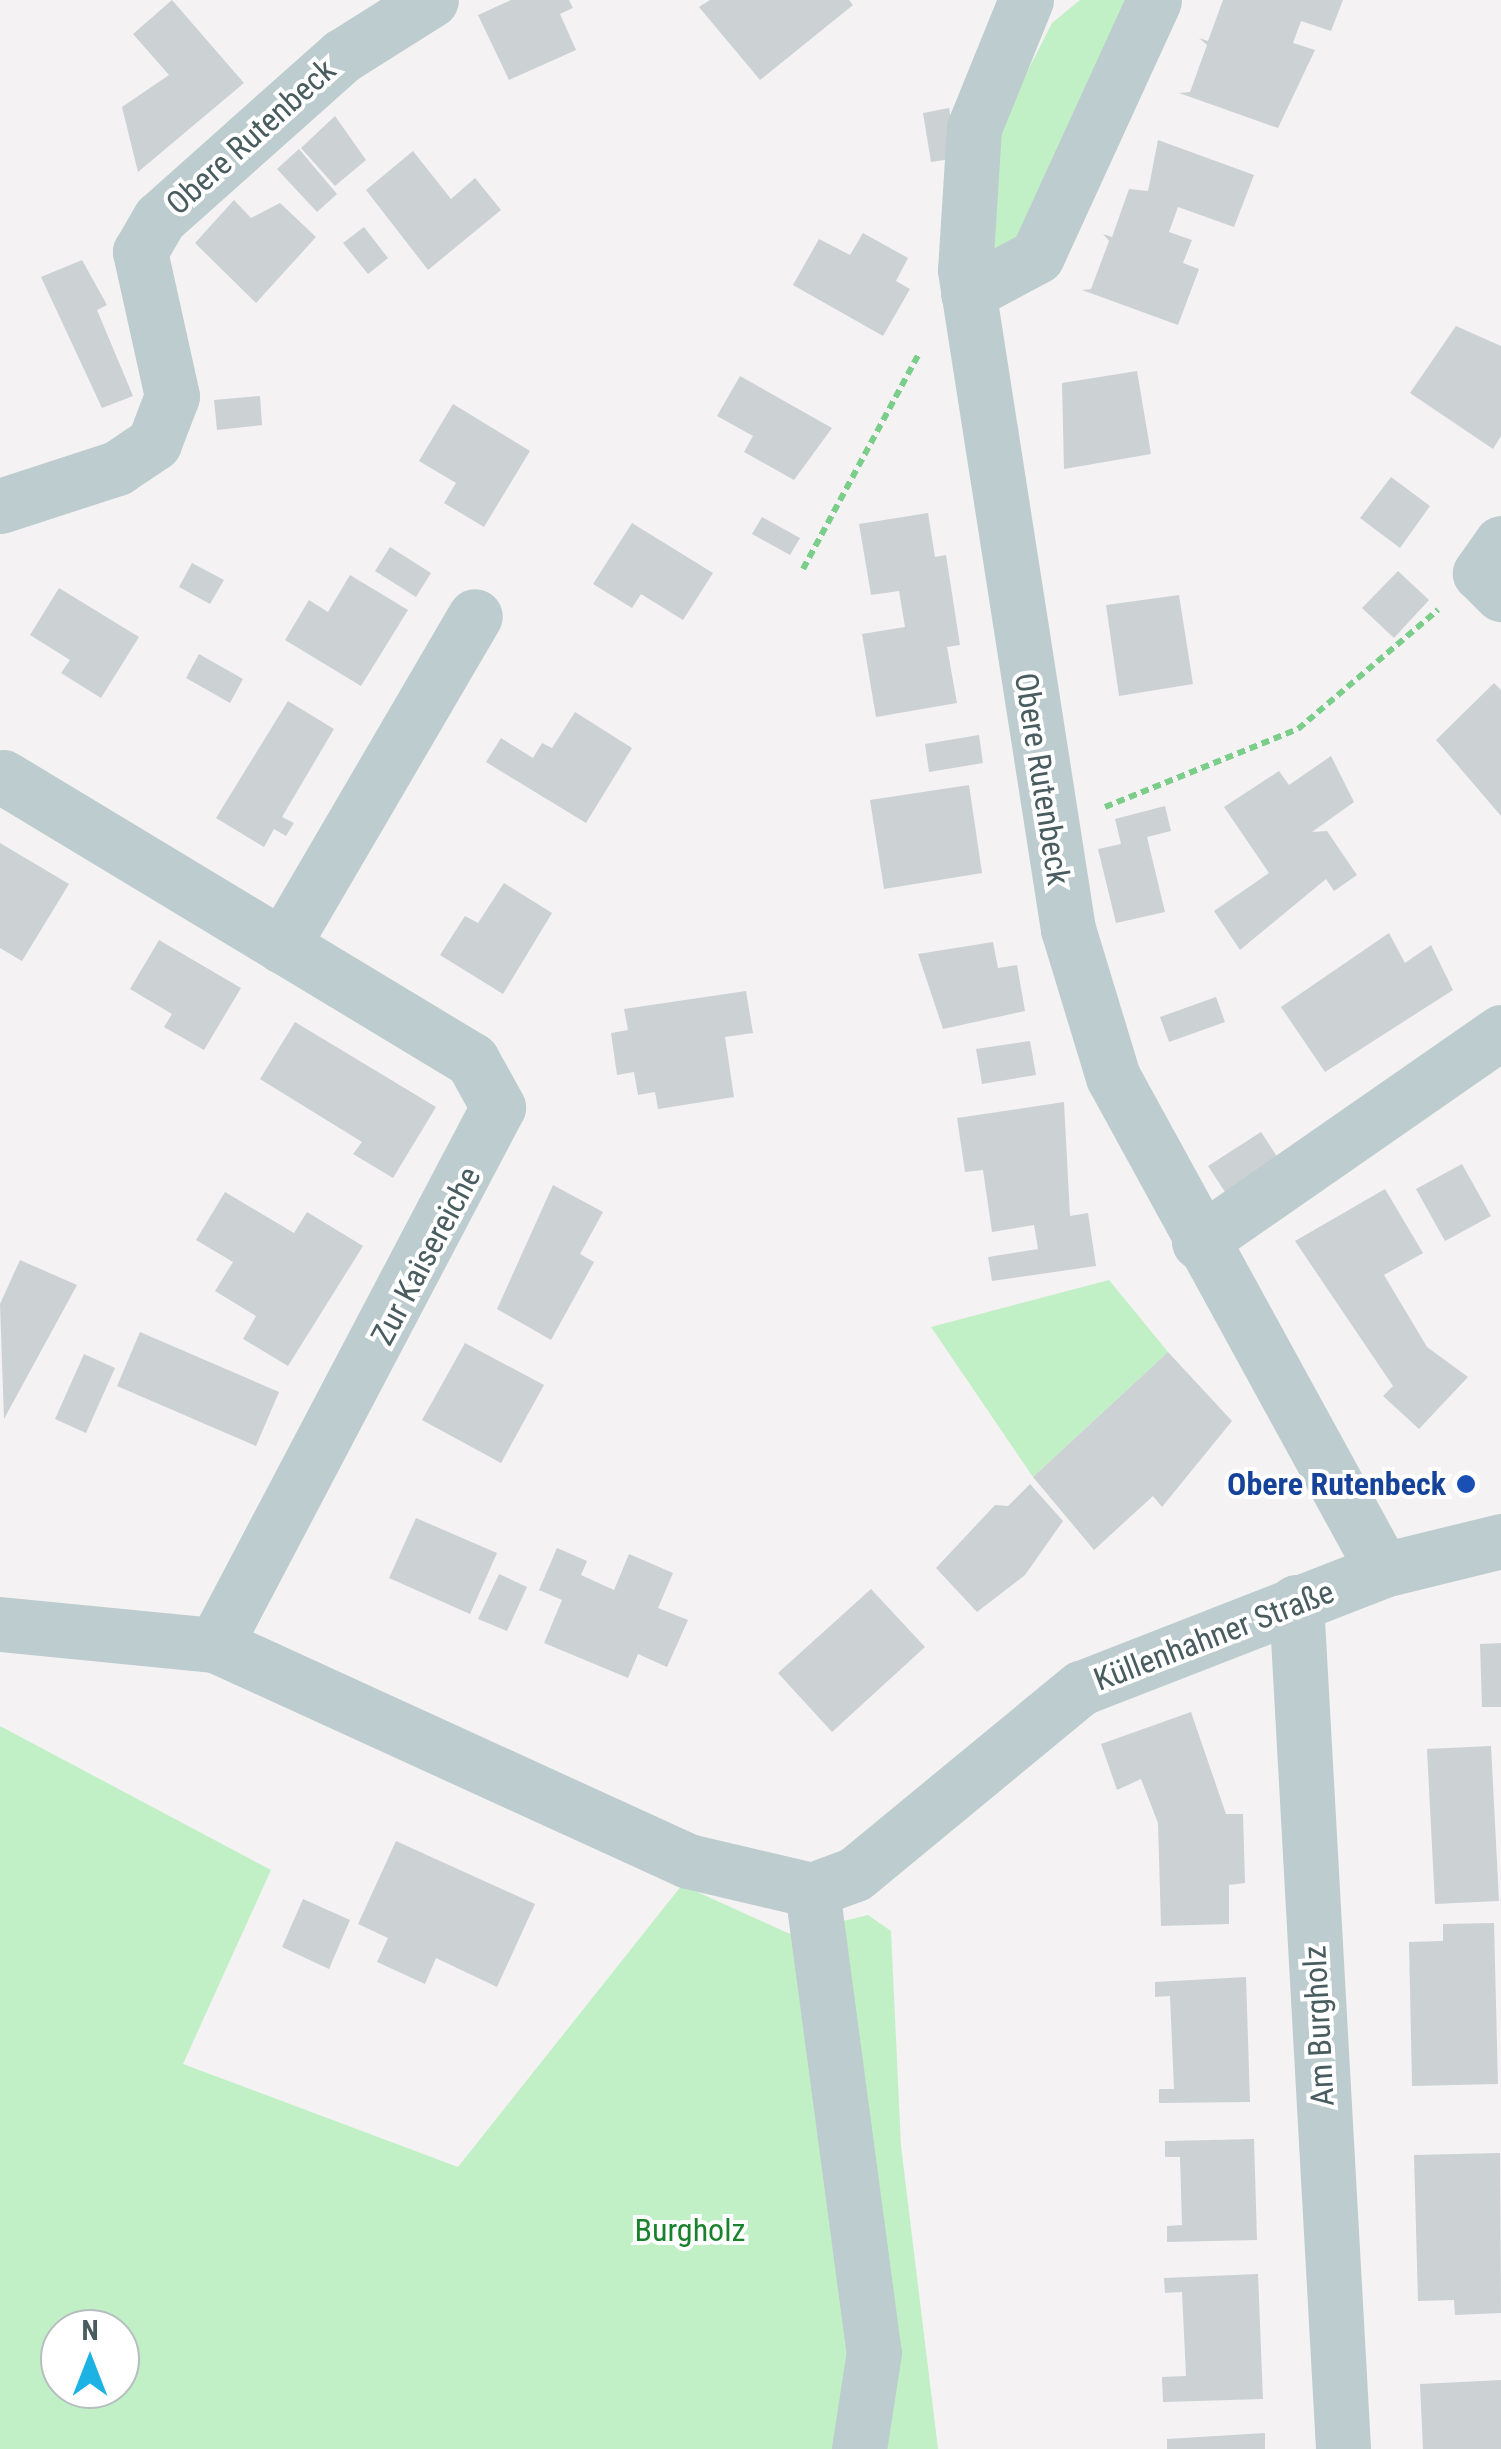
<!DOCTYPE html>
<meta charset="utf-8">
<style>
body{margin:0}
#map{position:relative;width:1501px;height:2449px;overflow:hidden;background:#f4f2f3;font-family:"Roboto Condensed",sans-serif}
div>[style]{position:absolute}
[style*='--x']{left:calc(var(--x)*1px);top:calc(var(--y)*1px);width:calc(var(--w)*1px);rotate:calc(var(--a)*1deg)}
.green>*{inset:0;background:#c2f0c6}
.building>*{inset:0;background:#ccd1d4}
.path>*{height:6px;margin-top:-3px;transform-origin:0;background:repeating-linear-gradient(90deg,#7ace8a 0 8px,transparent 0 13px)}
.minor>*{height:55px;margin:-27.5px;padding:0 27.5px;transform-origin:27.5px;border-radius:27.5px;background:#bdccce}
.dots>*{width:28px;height:28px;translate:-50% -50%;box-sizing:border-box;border:5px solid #fff;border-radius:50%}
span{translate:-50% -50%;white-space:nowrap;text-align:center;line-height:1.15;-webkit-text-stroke:8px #fff;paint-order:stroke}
.street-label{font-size:32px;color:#495c5f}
.transit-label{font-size:32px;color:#164399;font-weight:700}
.right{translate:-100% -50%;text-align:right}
.park-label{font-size:32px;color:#19822d}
.north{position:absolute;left:40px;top:2309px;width:100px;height:100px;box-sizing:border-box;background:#fff;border:2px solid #b6bebf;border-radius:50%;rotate:0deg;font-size:28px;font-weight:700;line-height:40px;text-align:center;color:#495c5f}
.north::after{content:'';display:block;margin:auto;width:35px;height:45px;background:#1cb2e4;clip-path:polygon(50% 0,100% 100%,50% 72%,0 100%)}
</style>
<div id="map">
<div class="green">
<i style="clip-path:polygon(1080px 0,1137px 0,1014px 252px,983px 247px,1007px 79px,1025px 76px,1052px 23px)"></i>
<i style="clip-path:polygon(1109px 1280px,1168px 1352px,1033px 1477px,931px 1327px)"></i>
<i style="clip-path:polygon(evenodd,0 1726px,271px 1870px,183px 2064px,458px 2167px,682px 1885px,790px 1934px,868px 1915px,891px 1931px,901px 2146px,938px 2449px,0 2449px,0 1726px,60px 2329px,120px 2329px,120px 2389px,60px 2389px,60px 2329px)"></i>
</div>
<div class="building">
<i style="clip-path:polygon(172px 0,244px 83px,138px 172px,122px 107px,169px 75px,133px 34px)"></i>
<i style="clip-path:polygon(511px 0,569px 0,573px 8px,560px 14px,576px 50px,509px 80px,478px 15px)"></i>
<i style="clip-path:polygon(710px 0,849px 0,853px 5px,760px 80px,699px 7px)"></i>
<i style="clip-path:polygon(1223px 0,1343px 0,1331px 31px,1301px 21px,1293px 43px,1315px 50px,1278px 128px,1179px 93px,1190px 92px,1207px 45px,1199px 38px,1208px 41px)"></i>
<i style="clip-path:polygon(949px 108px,958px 158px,931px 162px,923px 113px)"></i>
<i style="clip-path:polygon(335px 116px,366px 160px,335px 186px,301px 148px)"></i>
<i style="clip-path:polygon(1158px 140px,1254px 175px,1234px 227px,1178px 207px,1169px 232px,1192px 240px,1183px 263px,1199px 269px,1178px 325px,1082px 290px,1091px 289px,1109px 241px,1103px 234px,1112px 237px,1129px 189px,1148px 191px)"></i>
<i style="clip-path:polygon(299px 149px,337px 194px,317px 212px,277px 169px)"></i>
<i style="clip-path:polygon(413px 151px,451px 199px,475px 178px,501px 210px,428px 270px,366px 190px)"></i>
<i style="clip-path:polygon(234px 200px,251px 218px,280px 203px,316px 237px,256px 303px,195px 243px)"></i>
<i style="clip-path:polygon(364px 227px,388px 258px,368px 274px,343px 243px)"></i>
<i style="clip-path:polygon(863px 233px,908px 258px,896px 281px,910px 289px,883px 336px,793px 285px,819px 239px,850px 255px)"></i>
<i style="clip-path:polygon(82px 260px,107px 305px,97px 310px,133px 396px,102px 408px,41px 277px)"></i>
<i style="clip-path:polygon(1456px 326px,1501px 346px,1501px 436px,1493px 449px,1410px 393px)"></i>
<i style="clip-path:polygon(1137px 371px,1151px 454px,1064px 469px,1062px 383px)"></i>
<i style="clip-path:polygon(740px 376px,832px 428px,794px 480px,744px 452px,753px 436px,717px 416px)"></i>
<i style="clip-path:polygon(260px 396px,262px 425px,217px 430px,214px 400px)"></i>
<i style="clip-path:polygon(453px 404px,530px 451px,484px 527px,444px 503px,456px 483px,419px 461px)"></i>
<i style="clip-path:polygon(1391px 477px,1430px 506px,1400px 548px,1360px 518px)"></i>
<i style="clip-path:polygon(928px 513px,935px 557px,946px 555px,960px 645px,947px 647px,957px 703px,876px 717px,862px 634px,905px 627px,899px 591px,871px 595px,859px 524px)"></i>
<i style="clip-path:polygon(762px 517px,800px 538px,790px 555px,752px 534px)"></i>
<i style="clip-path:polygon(632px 523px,713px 573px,683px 620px,641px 594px,632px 608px,593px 584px)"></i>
<i style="clip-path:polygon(390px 547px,431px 573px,416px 597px,375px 571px)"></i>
<i style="clip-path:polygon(192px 563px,224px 580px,210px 604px,179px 587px)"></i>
<i style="clip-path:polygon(1398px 571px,1429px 600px,1394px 638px,1362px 608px)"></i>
<i style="clip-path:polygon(350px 575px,408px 610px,361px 686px,285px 640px,309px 600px,328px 612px)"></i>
<i style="clip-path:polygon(59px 588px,139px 637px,101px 698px,61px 673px,70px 660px,30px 635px)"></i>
<i style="clip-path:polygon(1179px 595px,1193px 684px,1119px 696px,1106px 605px)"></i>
<i style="clip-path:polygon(199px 654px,243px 679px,230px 703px,186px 678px)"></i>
<i style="clip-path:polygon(1494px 683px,1501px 690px,1501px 816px,1436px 740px)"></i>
<i style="clip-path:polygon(288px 701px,334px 729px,282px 817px,294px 823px,286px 836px,274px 829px,264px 847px,216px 818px)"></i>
<i style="clip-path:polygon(575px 712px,632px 748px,586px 823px,486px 762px,501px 738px,533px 758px,542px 743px,552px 748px)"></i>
<i style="clip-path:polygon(979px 735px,983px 763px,929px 772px,925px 744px)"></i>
<i style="clip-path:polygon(1331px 756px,1354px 802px,1312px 832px,1327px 831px,1357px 875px,1334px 891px,1326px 879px,1240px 950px,1214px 911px,1269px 873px,1224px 807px,1279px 771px,1289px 785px)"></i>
<i style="clip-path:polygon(969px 785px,982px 873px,884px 889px,870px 800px)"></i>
<i style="clip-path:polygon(1165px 806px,1171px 831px,1147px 837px,1165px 912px,1116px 923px,1098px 849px,1121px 844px,1115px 819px)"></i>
<i style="clip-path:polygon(0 843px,69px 884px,22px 961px,0 948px)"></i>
<i style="clip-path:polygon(504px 883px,552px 913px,503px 994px,440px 955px,465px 916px,478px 923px)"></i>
<i style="clip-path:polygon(1389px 933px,1405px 963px,1431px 945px,1453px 990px,1325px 1072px,1281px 1007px)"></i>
<i style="clip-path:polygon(159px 940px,241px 988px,204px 1050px,164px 1027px,172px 1014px,130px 989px)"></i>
<i style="clip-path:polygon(993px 942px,998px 968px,1017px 965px,1025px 1011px,943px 1029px,918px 954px)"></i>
<i style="clip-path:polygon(746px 991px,753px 1033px,725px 1037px,734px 1097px,658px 1109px,655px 1092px,638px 1095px,634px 1072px,617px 1075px,611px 1033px,628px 1030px,624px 1009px)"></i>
<i style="clip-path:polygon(1216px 997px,1225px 1022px,1169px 1042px,1160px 1017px)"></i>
<i style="clip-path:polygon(295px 1022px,436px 1107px,393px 1178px,353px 1154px,362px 1142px,260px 1079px)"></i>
<i style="clip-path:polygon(1030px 1041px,1036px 1075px,982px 1084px,976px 1049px)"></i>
<i style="clip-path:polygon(1064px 1102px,1070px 1216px,1088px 1213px,1096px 1266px,992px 1281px,988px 1257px,1038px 1249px,1034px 1225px,992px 1232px,983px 1170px,965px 1172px,957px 1118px)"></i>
<i style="clip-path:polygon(1261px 1132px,1278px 1158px,1225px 1192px,1208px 1166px)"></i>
<i style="clip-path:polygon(1462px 1164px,1491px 1216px,1445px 1241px,1416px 1189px)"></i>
<i style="clip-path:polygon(553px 1185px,603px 1212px,580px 1254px,594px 1262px,551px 1340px,497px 1309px)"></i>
<i style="clip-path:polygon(1385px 1189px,1423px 1253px,1384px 1275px,1427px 1347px,1468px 1377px,1419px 1429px,1383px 1396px,1393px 1386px,1295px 1241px)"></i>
<i style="clip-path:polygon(225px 1192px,294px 1233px,307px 1212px,363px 1246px,288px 1366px,243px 1339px,256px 1316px,215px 1291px,233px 1262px,196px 1240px)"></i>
<i style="clip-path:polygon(20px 1260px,77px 1285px,4px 1419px,0 1304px)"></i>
<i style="clip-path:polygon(140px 1332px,279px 1392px,256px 1446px,117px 1386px)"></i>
<i style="clip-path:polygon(465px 1343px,544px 1385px,501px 1463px,422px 1420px)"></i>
<i style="clip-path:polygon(1168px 1352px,1232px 1421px,1162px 1507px,1153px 1496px,1094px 1550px,1033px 1477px)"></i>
<i style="clip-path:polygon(84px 1354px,115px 1368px,86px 1433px,55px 1419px)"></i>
<i style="clip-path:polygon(1030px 1484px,1063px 1521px,1025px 1575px,977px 1612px,936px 1568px,995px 1505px,1008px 1506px)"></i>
<i style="clip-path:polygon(416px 1518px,497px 1553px,470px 1614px,389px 1578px)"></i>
<i style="clip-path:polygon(557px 1548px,587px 1561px,581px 1575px,614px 1590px,629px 1554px,673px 1573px,658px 1608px,688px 1620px,667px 1667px,638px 1654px,628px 1678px,544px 1643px,562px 1600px,539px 1590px)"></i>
<i style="clip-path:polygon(499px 1574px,527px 1587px,507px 1631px,478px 1619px)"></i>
<i style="clip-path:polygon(871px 1589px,925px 1647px,832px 1732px,778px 1673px)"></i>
<i style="clip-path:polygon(1501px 1643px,1501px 1707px,1482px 1707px,1480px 1644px)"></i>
<i style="clip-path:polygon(1191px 1712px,1226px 1814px,1243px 1814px,1245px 1883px,1229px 1885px,1229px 1924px,1161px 1926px,1158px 1823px,1141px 1779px,1117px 1790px,1101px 1744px)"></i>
<i style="clip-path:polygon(1491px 1746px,1499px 1901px,1435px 1904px,1427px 1749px)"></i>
<i style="clip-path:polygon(396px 1841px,535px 1904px,497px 1987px,436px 1958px,425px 1984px,377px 1962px,388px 1938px,358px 1924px)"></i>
<i style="clip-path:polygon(303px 1899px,350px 1920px,329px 1969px,282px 1947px)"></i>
<i style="clip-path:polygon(1494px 1923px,1498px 2084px,1412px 2086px,1409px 1942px,1443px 1941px,1443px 1924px)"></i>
<i style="clip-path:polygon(1246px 1977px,1250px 2102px,1159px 2103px,1159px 2089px,1174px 2089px,1170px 1996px,1155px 1997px,1155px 1982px)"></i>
<i style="clip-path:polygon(1254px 2139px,1257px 2240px,1167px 2242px,1167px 2226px,1182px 2225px,1180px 2157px,1165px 2157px,1165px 2141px)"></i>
<i style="clip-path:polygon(1500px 2153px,1501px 2313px,1455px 2315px,1454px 2300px,1418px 2301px,1414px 2155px)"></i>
<i style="clip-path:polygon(1258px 2274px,1263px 2399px,1163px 2402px,1162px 2377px,1186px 2376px,1182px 2292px,1165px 2293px,1164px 2278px)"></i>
<i style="clip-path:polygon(1501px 2380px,1501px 2449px,1423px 2449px,1420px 2384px)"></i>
<i style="clip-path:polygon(1265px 2433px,1265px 2449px,1167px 2449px,1167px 2439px)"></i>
</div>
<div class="path">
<i style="--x:803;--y:569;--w:244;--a:-61.7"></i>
<i style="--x:1105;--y:807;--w:208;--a:-22"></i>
<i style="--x:1298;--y:729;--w:184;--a:-40.4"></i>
</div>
<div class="minor">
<i style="--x:1026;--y:0;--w:138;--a:112.1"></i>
<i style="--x:974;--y:128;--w:142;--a:93.6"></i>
<i style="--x:965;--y:270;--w:667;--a:81.12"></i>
<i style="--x:1068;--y:929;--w:155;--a:73.1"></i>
<i style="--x:1113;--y:1077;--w:562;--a:61.29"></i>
<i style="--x:968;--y:293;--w:78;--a:-28.2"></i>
<i style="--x:1037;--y:256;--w:281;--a:-65.4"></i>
<i style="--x:0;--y:506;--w:123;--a:-18"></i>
<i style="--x:117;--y:468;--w:45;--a:-34"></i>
<i style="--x:154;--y:443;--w:50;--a:-69"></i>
<i style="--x:172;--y:396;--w:148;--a:-102.5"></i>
<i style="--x:140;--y:252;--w:39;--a:-60"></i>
<i style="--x:160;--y:218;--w:244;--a:-41.7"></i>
<i style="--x:342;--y:56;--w:105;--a:-32.2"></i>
<i style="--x:1501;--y:543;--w:37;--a:125"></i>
<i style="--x:1480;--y:573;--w:30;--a:45"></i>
<i style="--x:3;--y:777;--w:548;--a:31.11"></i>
<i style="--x:472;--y:1060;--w:54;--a:61"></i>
<i style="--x:498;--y:1107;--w:608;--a:117.75"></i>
<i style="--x:282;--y:946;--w:382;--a:-59.7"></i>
<i style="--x:1199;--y:1242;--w:368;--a:-34.8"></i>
<i style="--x:1296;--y:1602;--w:848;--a:86.82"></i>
<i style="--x:0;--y:1624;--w:216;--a:5.6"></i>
<i style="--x:215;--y:1645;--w:520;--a:24.54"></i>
<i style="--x:688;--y:1861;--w:127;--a:13.2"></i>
<i style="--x:812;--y:1890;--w:46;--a:-20.4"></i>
<i style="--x:855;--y:1874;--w:293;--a:-39.5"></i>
<i style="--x:1081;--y:1688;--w:324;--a:-21.3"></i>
<i style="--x:1383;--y:1570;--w:122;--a:-13.8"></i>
<i style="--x:812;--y:1890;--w:466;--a:82.4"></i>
<i style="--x:874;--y:2352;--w:98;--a:98.8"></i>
</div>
<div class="dots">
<i style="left:1466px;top:1484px;background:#1a4fb4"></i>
</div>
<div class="street-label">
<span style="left:251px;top:137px;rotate:-42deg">Obere Rutenbeck</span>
<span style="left:1042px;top:779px;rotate:81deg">Obere Rutenbeck</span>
<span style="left:426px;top:1256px;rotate:-62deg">Zur Kaisereiche</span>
<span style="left:1214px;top:1636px;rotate:-21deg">Küllenhahner Straße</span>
<span style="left:1319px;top:2026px;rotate:-93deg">Am Burgholz</span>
</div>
<div class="transit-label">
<span class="right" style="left:1446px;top:1484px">Obere Rutenbeck</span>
</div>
<div class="park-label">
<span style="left:690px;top:2230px">Burgholz</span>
</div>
<div class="north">N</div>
</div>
